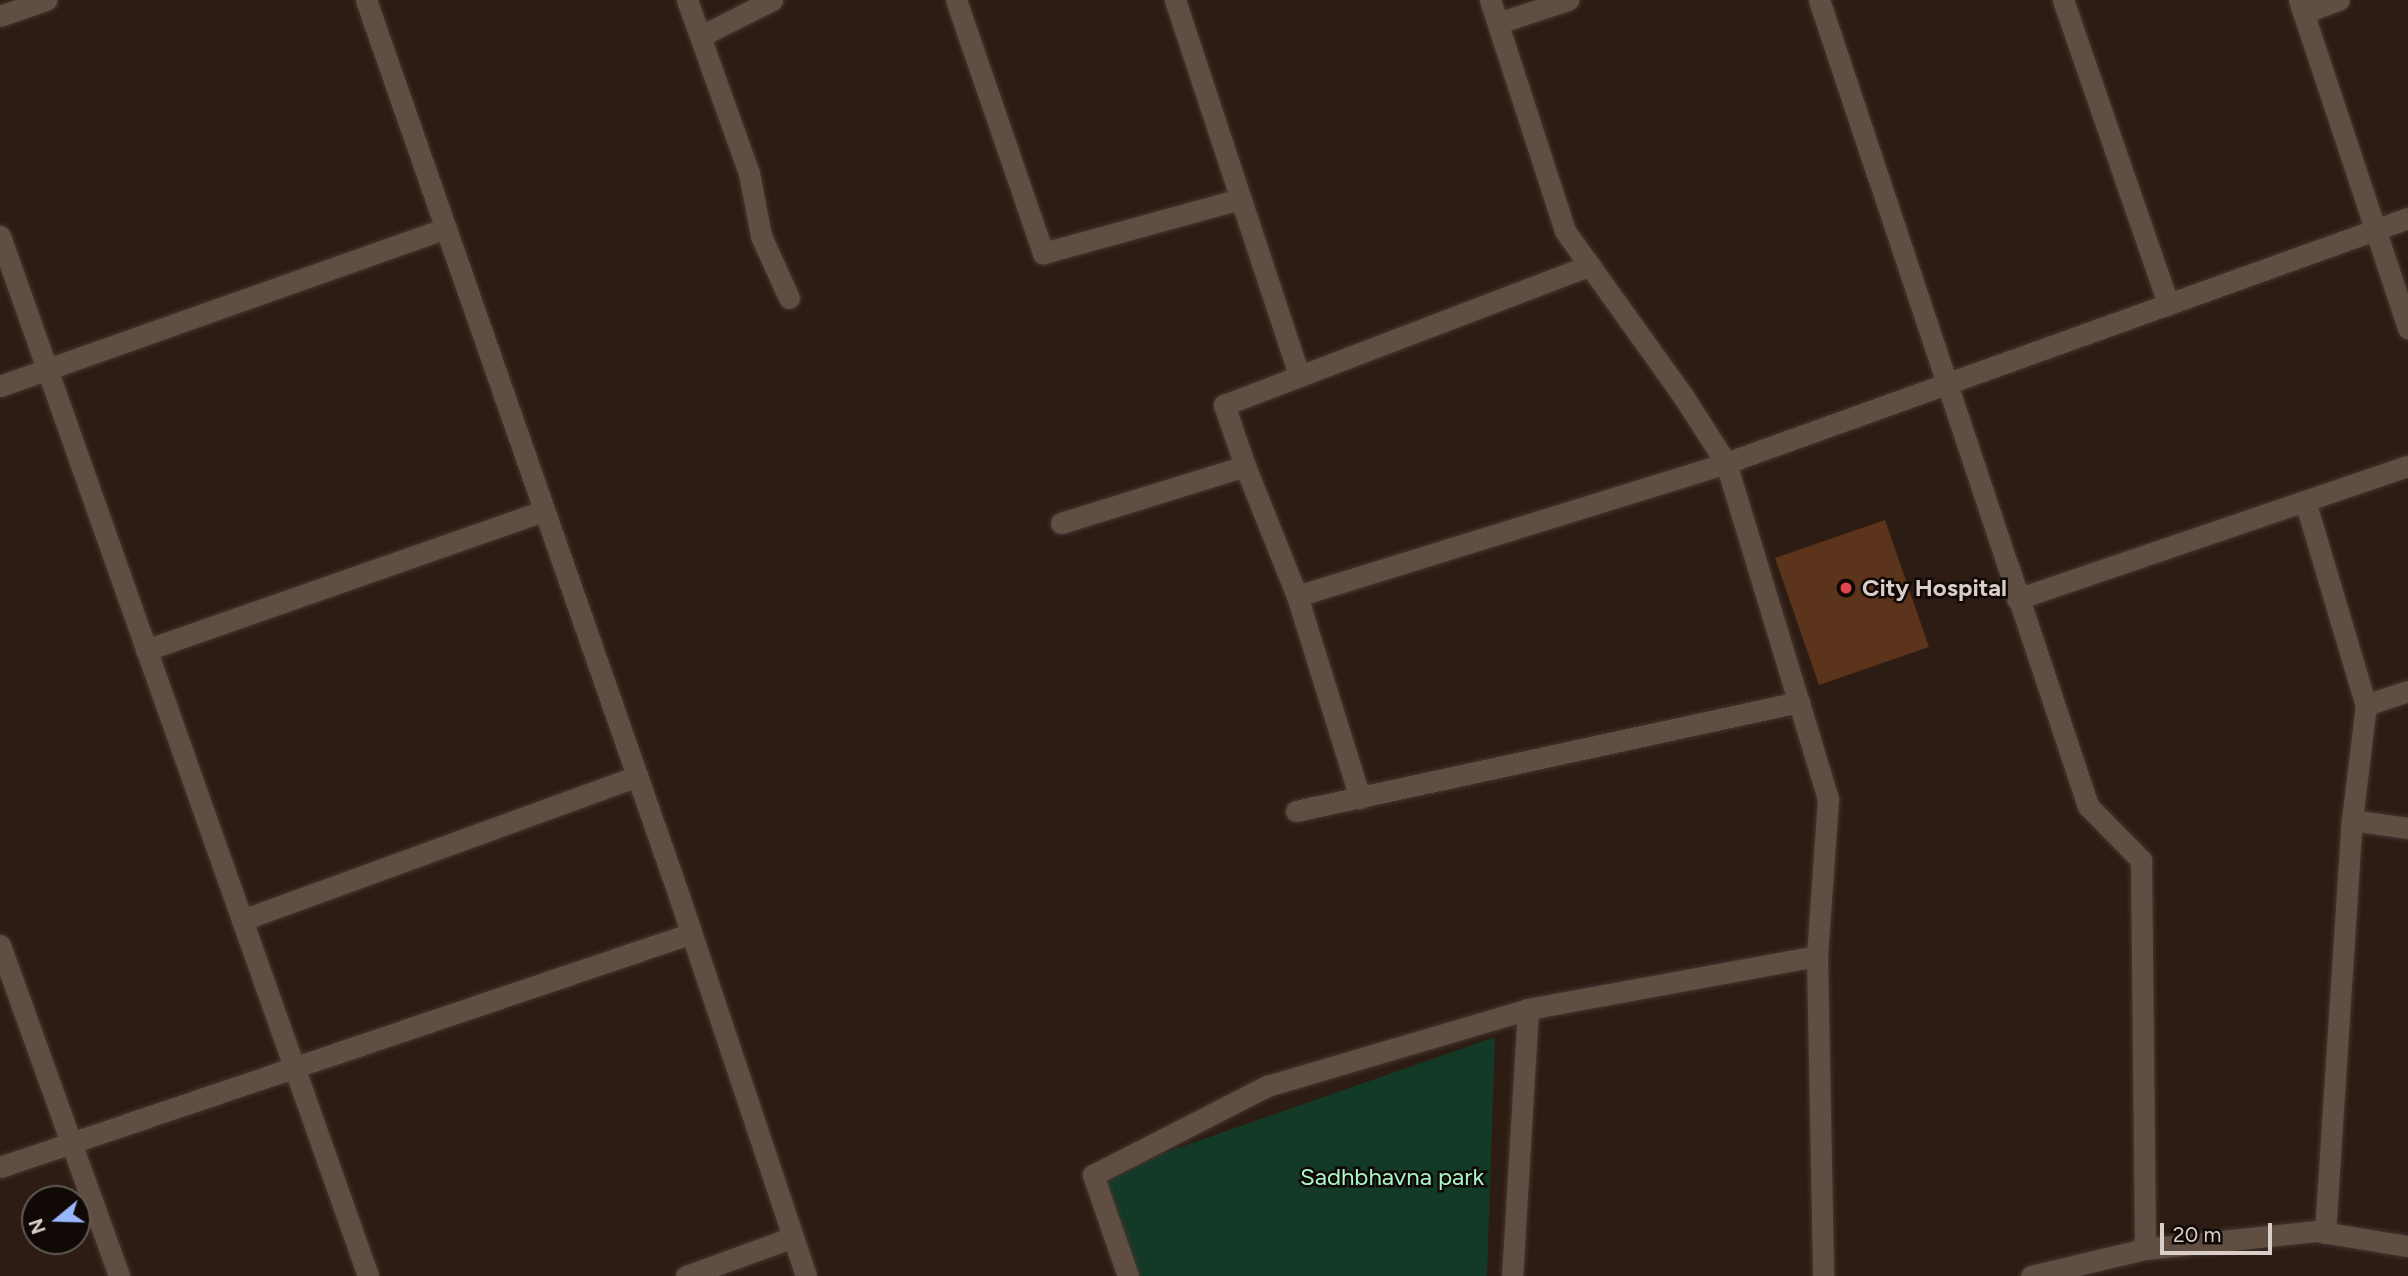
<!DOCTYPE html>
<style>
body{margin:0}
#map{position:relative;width:2408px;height:1276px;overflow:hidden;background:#2d1c13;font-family:Figtree,sans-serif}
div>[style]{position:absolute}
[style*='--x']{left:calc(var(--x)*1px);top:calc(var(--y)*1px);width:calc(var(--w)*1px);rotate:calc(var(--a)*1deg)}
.green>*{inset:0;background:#133a26}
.building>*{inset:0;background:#5c341b}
.roads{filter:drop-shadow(0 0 2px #443632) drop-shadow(0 0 2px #443632)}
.street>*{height:21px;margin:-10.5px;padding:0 10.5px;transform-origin:10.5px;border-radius:10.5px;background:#614e43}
.dots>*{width:19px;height:19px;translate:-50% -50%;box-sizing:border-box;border:4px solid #100905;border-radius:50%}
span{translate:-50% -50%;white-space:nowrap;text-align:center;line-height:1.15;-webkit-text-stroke:5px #100905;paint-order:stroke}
.poi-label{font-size:24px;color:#dacec8;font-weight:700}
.left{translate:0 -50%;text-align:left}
.park-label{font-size:24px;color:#a8f7c9}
.north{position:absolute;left:21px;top:1185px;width:70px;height:70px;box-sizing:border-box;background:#100905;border:2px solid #615853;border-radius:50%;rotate:251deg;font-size:19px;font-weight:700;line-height:28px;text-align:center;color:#dacec8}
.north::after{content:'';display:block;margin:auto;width:24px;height:32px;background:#98b6fd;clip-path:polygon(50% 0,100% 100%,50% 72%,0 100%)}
.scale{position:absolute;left:2160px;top:1223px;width:112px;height:32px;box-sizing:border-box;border:4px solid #dacec8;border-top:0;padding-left:9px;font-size:21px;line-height:24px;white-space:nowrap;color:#dacec8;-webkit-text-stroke:5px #100905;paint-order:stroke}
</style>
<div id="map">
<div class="green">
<i style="clip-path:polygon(1495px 1037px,1487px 1276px,1133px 1276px,1098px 1176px)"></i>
</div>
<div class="building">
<i style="clip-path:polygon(1885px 520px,1929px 647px,1819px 685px,1775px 558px)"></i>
</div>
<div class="roads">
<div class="street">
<i style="--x:366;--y:0;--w:943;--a:70.74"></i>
<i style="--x:677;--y:890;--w:407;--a:71.5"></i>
<i style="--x:687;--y:0;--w:184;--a:70.3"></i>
<i style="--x:749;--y:173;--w:64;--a:79.2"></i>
<i style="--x:761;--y:236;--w:68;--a:65.7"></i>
<i style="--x:956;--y:0;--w:268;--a:71"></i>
<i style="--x:1043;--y:253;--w:204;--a:-15.3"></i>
<i style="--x:1175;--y:0;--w:396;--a:71.7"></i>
<i style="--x:1490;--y:0;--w:243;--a:72"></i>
<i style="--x:1565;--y:231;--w:203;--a:54.4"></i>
<i style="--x:1683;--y:396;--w:80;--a:57.3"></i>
<i style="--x:1726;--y:463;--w:351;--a:73.1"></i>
<i style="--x:1828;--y:799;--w:157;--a:94"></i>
<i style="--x:1817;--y:956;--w:320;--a:88.9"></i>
<i style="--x:1819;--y:0;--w:850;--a:71.54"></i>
<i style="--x:2088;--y:806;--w:76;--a:45.5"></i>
<i style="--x:2141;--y:860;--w:389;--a:89.4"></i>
<i style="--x:2063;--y:0;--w:322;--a:70.9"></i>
<i style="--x:2299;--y:0;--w:346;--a:71.6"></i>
<i style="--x:2303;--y:13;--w:38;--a:-20"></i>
<i style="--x:0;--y:16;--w:49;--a:-19.2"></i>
<i style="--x:1498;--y:23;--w:74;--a:-18.2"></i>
<i style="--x:701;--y:36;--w:80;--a:-26.9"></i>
<i style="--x:0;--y:236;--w:1103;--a:70.51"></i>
<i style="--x:0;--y:386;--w:473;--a:-19.5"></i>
<i style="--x:1245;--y:466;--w:65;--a:-109"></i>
<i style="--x:1224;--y:405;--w:392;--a:-20.9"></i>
<i style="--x:2305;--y:501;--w:213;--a:73.4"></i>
<i style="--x:1061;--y:523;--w:193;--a:-17.2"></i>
<i style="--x:1245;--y:466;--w:140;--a:68.2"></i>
<i style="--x:1297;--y:596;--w:449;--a:-17.2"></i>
<i style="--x:1726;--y:463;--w:725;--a:-19.76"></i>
<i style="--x:1297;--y:596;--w:212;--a:72.7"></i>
<i style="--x:2017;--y:599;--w:413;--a:-18.8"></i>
<i style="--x:146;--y:650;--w:422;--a:-19.3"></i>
<i style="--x:1296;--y:811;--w:515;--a:-12.23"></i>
<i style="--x:2352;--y:820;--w:57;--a:8.1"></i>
<i style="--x:242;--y:920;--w:421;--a:-20"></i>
<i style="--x:0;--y:945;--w:352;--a:70.2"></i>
<i style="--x:1528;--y:1009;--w:294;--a:-10.4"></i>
<i style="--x:0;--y:1167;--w:730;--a:-18.68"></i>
<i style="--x:2325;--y:1233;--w:414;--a:-86.3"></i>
<i style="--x:2352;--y:820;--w:116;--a:-83.1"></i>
<i style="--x:2366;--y:705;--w:44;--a:-18.4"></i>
<i style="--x:686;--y:1276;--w:114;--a:-20"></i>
<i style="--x:1128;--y:1276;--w:107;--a:-109.1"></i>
<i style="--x:1093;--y:1175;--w:195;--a:-27.1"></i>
<i style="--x:1267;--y:1086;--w:272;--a:-16.4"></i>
<i style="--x:1528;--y:1009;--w:267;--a:93.4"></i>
<i style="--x:2031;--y:1276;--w:117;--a:-13.3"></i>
<i style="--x:2145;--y:1249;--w:171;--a:-6"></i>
<i style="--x:2315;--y:1231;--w:94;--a:9.2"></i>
</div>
</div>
<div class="dots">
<i style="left:1846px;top:588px;background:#e0444e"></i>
</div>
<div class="poi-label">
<span class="left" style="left:1862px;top:588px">City Hospital</span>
</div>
<div class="park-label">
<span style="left:1392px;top:1177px">Sadhbhavna park</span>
</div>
<div class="north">N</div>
<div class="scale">20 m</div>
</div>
